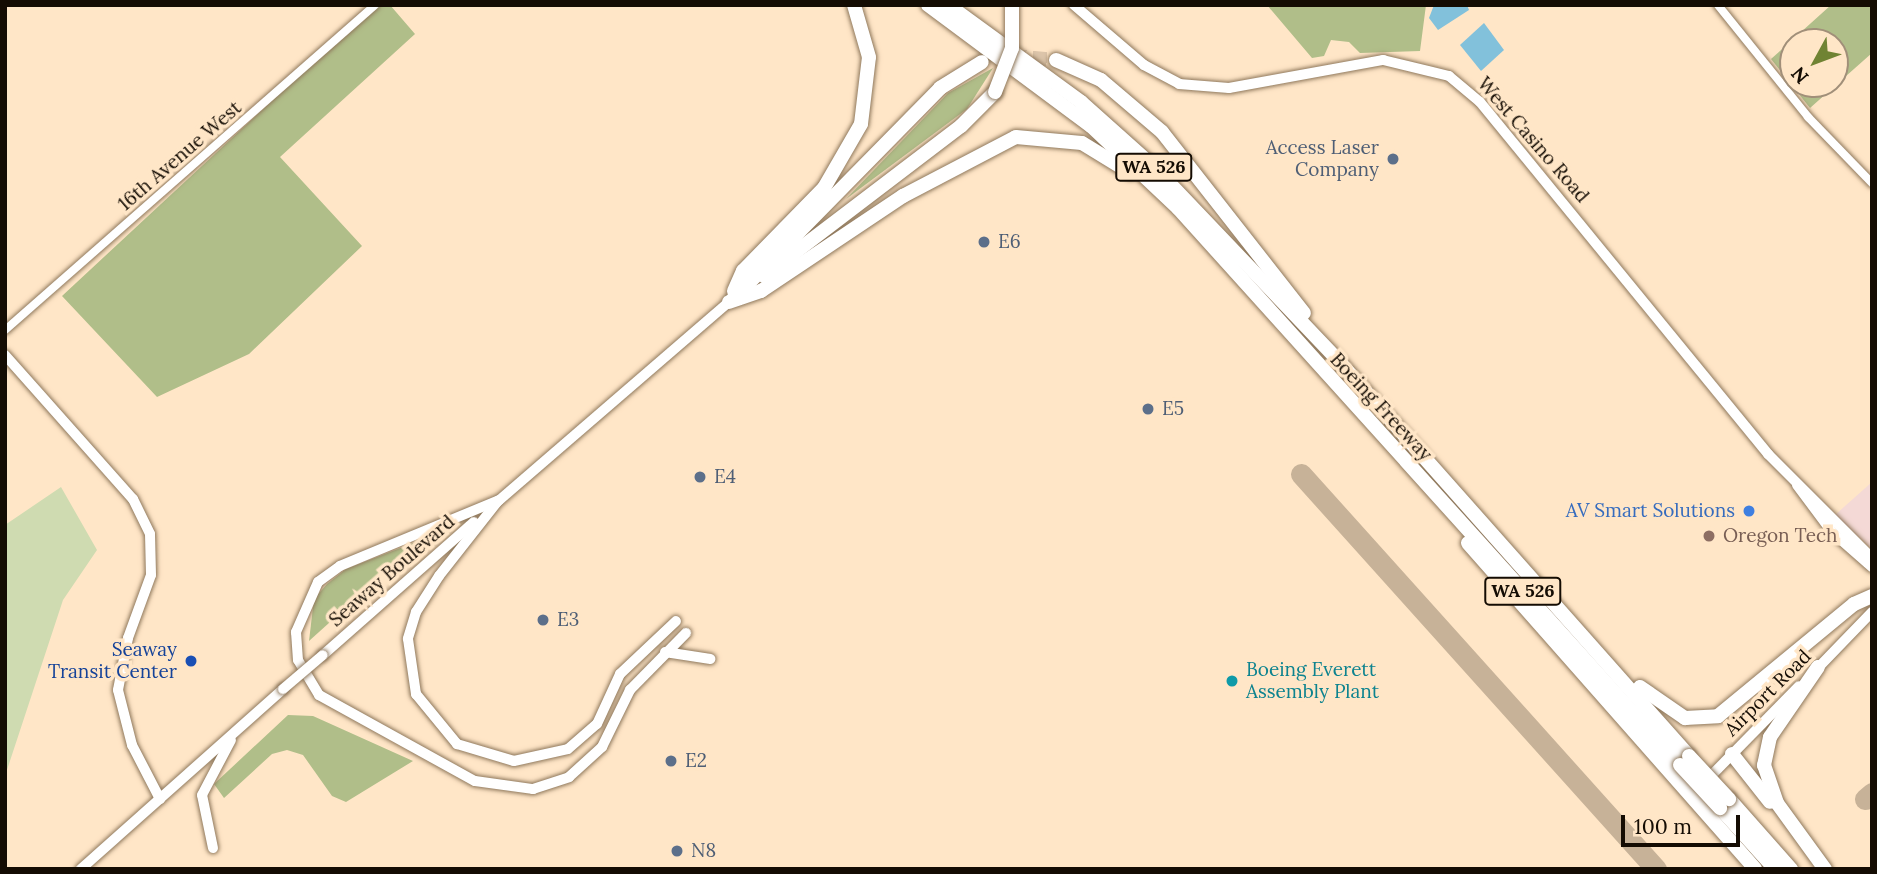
<!DOCTYPE html>
<style>
body{margin:0}
#map{position:relative;width:1877px;height:874px;overflow:hidden;background:#ffe6c7;font-family:Lora,serif}
div>[style]{position:absolute}
[style*='--x']{left:calc(var(--x)*1px);top:calc(var(--y)*1px);width:calc(var(--w)*1px);rotate:calc(var(--a)*1deg)}
.commercial>*{inset:0;background:#f4d9d6}
.green>*{inset:0;background:#cfdbb1}
.forest>*{inset:0;background:#b0be89}
.water>*{inset:0;background:#82c1db}
.taxiway>*{height:21px;margin:-10.5px;padding:0 10.5px;transform-origin:10.5px;border-radius:10.5px;background:#c7b298}
.motorway-tunnel>*{height:14px;margin-top:-7px;transform-origin:0;background:repeating-linear-gradient(90deg,#dcc5aa 0 14px,transparent 0 21px)}
.roads{filter:drop-shadow(0 0 2px #8f785c) drop-shadow(0 0 2px #8f785c)}
.minor>*{height:8px;margin:-4px;padding:0 4px;transform-origin:4px;border-radius:4px;background:#fff}
.tertiary>*{height:10px;margin:-5px;padding:0 5px;transform-origin:5px;border-radius:5px;background:#fff}
.secondary>*{height:10px;margin:-5px;padding:0 5px;transform-origin:5px;border-radius:5px;background:#fff}
.motorway>*{height:14px;margin:-7px;padding:0 7px;transform-origin:7px;border-radius:7px;background:#fff}
.bridges{filter:drop-shadow(0 0 2px #8f785c) drop-shadow(0 0 2px #8f785c)}
.tertiary-bridge>*{height:10px;margin:-5px;padding:0 5px;transform-origin:5px;border-radius:5px;background:#fff}
.motorway-bridge>*{height:14px;margin:-7px;padding:0 7px;transform-origin:7px;border-radius:7px;background:#fff}
.dots>*{width:19px;height:19px;translate:-50% -50%;box-sizing:border-box;border:4px solid #ffe6c7;border-radius:50%}
span{translate:-50% -50%;white-space:nowrap;text-align:center;line-height:1.15;-webkit-text-stroke:7px #ffe6c7;paint-order:stroke}
.shield-label span{padding:2px 5px;background:#ffe6c7;border:2px solid;border-radius:5px;-webkit-text-stroke-width:0}
.shield-label{font-size:18px;color:#140c03;font-weight:700}
.street-label{font-size:19px;color:#140c03}
.service-label{font-size:19px;color:#4e5e75}
.right{translate:-100% -50%;text-align:right}
.left{translate:0 -50%;text-align:left}
.shop-label{font-size:19px;color:#366cbe}
.education-label{font-size:19px;color:#785e54}
.transit-label{font-size:19px;color:#164399}
.culture-label{font-size:19px;color:#0d838f}
.frame{position:absolute;inset:0;border:7px solid #140c03;pointer-events:none}
.north{position:absolute;left:1779px;top:28px;width:70px;height:70px;box-sizing:border-box;background:#ffe6c7;border:2px solid #a18f79;border-radius:50%;rotate:229deg;font-size:19px;font-weight:700;line-height:28px;text-align:center;color:#140c03}
.north::after{content:'';display:block;margin:auto;width:24px;height:32px;background:#708333;clip-path:polygon(50% 0,100% 100%,50% 72%,0 100%)}
.scale{position:absolute;left:1621px;top:815px;width:119px;height:32px;box-sizing:border-box;border:4px solid #140c03;border-top:0;padding-left:9px;font-size:21px;line-height:24px;white-space:nowrap;color:#140c03;-webkit-text-stroke:5px #ffe6c7;paint-order:stroke}
</style>
<div id="map">
<div class="commercial">
<i style="clip-path:polygon(1872px 482px,1872px 549px,1835px 515px)"></i>
</div>
<div class="green">
<i style="clip-path:polygon(61px 487px,97px 550px,63px 600px,5px 776px,5px 525px)"></i>
</div>
<div class="forest">
<i style="clip-path:polygon(375px 5px,390px 5px,415px 34px,280px 157px,362px 246px,249px 354px,157px 397px,62px 296px)"></i>
<i style="clip-path:polygon(1267px 5px,1426px 5px,1420px 51px,1360px 53px,1349px 42px,1331px 40px,1324px 56px,1312px 58px)"></i>
<i style="clip-path:polygon(evenodd,1831px 5px,1872px 5px,1872px 53px,1810px 108px,1771px 59px,1831px 5px,1835px 42px,1835px 84px,1793px 84px,1793px 42px,1835px 42px)"></i>
<i style="clip-path:polygon(993px 68px,967px 109px,846px 199px,948px 93px)"></i>
<i style="clip-path:polygon(421px 540px,309px 641px,314px 599px,327px 584px,346px 569px)"></i>
<i style="clip-path:polygon(288px 715px,313px 716px,413px 761px,346px 802px,332px 796px,303px 755px,287px 750px,272px 754px,224px 798px,214px 784px)"></i>
</div>
<div class="water">
<i style="clip-path:polygon(1434px 5px,1467px 5px,1469px 10px,1438px 30px,1429px 18px)"></i>
<i style="clip-path:polygon(1484px 23px,1504px 50px,1481px 71px,1460px 45px)"></i>
</div>
<div class="taxiway">
<i style="--x:1301;--y:474;--w:531;--a:48.05"></i>
<i style="--x:1865;--y:799;--w:9;--a:-41"></i>
</div>
<div class="motorway-tunnel">
<i style="--x:1012;--y:56;--w:44;--a:5.2"></i>
</div>
<div class="roads">
<div class="minor">
<i style="--x:1718;--y:5;--w:144;--a:51.2"></i>
<i style="--x:1808;--y:117;--w:92;--a:45.9"></i>
<i style="--x:5;--y:330;--w:492;--a:-41.3"></i>
</div>
<div class="tertiary">
<i style="--x:1074;--y:5;--w:92;--a:40.6"></i>
<i style="--x:1144;--y:65;--w:40;--a:28"></i>
<i style="--x:1179;--y:84;--w:50;--a:4.6"></i>
<i style="--x:1229;--y:88;--w:157;--a:-10.3"></i>
<i style="--x:1383;--y:60;--w:68;--a:13.6"></i>
<i style="--x:1449;--y:76;--w:40;--a:40"></i>
<i style="--x:1480;--y:102;--w:455;--a:50.7"></i>
<i style="--x:1768;--y:454;--w:147;--a:45"></i>
<i style="--x:5;--y:355;--w:193;--a:48.4"></i>
<i style="--x:133;--y:499;--w:39;--a:64"></i>
<i style="--x:150;--y:534;--w:41;--a:88.6"></i>
<i style="--x:151;--y:575;--w:67;--a:110.1"></i>
<i style="--x:128;--y:638;--w:53;--a:100.9"></i>
<i style="--x:118;--y:690;--w:57;--a:75.7"></i>
<i style="--x:132;--y:745;--w:61;--a:62.6"></i>
<i style="--x:1797;--y:485;--w:59;--a:53.3"></i>
<i style="--x:1832;--y:532;--w:53;--a:41.2"></i>
<i style="--x:499;--y:500;--w:172;--a:157.5"></i>
<i style="--x:340;--y:566;--w:27;--a:144"></i>
<i style="--x:318;--y:582;--w:55;--a:113.7"></i>
<i style="--x:296;--y:632;--w:28;--a:86"></i>
<i style="--x:298;--y:660;--w:41;--a:59"></i>
<i style="--x:319;--y:695;--w:178;--a:28.9"></i>
<i style="--x:475;--y:781;--w:59;--a:7.9"></i>
<i style="--x:533;--y:789;--w:38;--a:-18"></i>
<i style="--x:569;--y:777;--w:45;--a:-42.3"></i>
<i style="--x:602;--y:747;--w:64;--a:-63.8"></i>
<i style="--x:630;--y:690;--w:80;--a:-45.5"></i>
<i style="--x:498;--y:501;--w:95;--a:128.2"></i>
<i style="--x:439;--y:576;--w:43;--a:122.6"></i>
<i style="--x:416;--y:612;--w:28;--a:107"></i>
<i style="--x:408;--y:639;--w:56;--a:81.7"></i>
<i style="--x:416;--y:694;--w:65;--a:50.6"></i>
<i style="--x:457;--y:744;--w:59;--a:16.6"></i>
<i style="--x:514;--y:761;--w:55;--a:-12.5"></i>
<i style="--x:568;--y:749;--w:38;--a:-41"></i>
<i style="--x:597;--y:724;--w:55;--a:-65.3"></i>
<i style="--x:620;--y:674;--w:77;--a:-43.4"></i>
<i style="--x:496;--y:503;--w:308;--a:-40.8"></i>
<i style="--x:665;--y:652;--w:46;--a:8.8"></i>
<i style="--x:323;--y:655;--w:201;--a:-41.4"></i>
<i style="--x:213;--y:848;--w:54;--a:-101.7"></i>
<i style="--x:202;--y:795;--w:62;--a:-62.2"></i>
<i style="--x:81;--y:869;--w:271;--a:-41.7"></i>
</div>
<div class="secondary">
<i style="--x:1813;--y:673;--w:85;--a:-46"></i>
<i style="--x:1705;--y:782;--w:134;--a:-45.6"></i>
</div>
<div class="motorway">
<i style="--x:928;--y:5;--w:203;--a:36.6"></i>
<i style="--x:1091;--y:126;--w:120;--a:43.3"></i>
<i style="--x:1178;--y:208;--w:750;--a:47.97"></i>
<i style="--x:948;--y:5;--w:165;--a:36.1"></i>
<i style="--x:1081;--y:102;--w:99;--a:41.7"></i>
<i style="--x:1155;--y:168;--w:261;--a:46.4"></i>
<i style="--x:1335;--y:357;--w:533;--a:48.42"></i>
<i style="--x:1056;--y:60;--w:49;--a:24"></i>
<i style="--x:1101;--y:80;--w:80;--a:40.4"></i>
<i style="--x:1162;--y:132;--w:230;--a:51.9"></i>
<i style="--x:764;--y:276;--w:248;--a:-37.3"></i>
<i style="--x:961;--y:126;--w:48;--a:-45"></i>
<i style="--x:734;--y:291;--w:22;--a:-66"></i>
<i style="--x:743;--y:271;--w:116;--a:-45.7"></i>
<i style="--x:824;--y:188;--w:74;--a:-60"></i>
<i style="--x:861;--y:124;--w:67;--a:-83.2"></i>
<i style="--x:869;--y:57;--w:54;--a:-106.1"></i>
<i style="--x:733;--y:299;--w:296;--a:-45.5"></i>
<i style="--x:940;--y:88;--w:49;--a:-31.8"></i>
<i style="--x:729;--y:302;--w:34;--a:-19"></i>
<i style="--x:761;--y:291;--w:171;--a:-33.8"></i>
<i style="--x:903;--y:196;--w:127;--a:-27.6"></i>
<i style="--x:1016;--y:137;--w:66;--a:5.2"></i>
<i style="--x:1082;--y:143;--w:57;--a:31.5"></i>
<i style="--x:1468;--y:543;--w:434;--a:48.6"></i>
<i style="--x:1818;--y:667;--w:85;--a:124.4"></i>
<i style="--x:1770;--y:737;--w:29;--a:102"></i>
<i style="--x:1764;--y:765;--w:40;--a:71.1"></i>
<i style="--x:1777;--y:803;--w:82;--a:54"></i>
<i style="--x:1640;--y:687;--w:55;--a:34.6"></i>
<i style="--x:1685;--y:718;--w:33;--a:-3"></i>
<i style="--x:1718;--y:716;--w:176;--a:-39.5"></i>
<i style="--x:1854;--y:604;--w:20;--a:-24"></i>
<i style="--x:1732;--y:754;--w:61;--a:51.6"></i>
<i style="--x:1729;--y:799;--w:94;--a:48.5"></i>
<i style="--x:1720;--y:808;--w:82;--a:48"></i>
</div>
</div>
<div class="bridges">
<div class="tertiary-bridge">
<i style="--x:283;--y:689;--w:52;--a:-40.4"></i>
</div>
<div class="motorway-bridge">
<i style="--x:995;--y:92;--w:47;--a:-68.9"></i>
<i style="--x:1012;--y:48;--w:41;--a:-90"></i>
<i style="--x:1689;--y:756;--w:59;--a:47.1"></i>
<i style="--x:1680;--y:765;--w:59;--a:47.1"></i>
</div>
</div>
<div class="dots">
<i style="left:1393px;top:159px;background:#5c6f8a"></i>
<i style="left:984px;top:242px;background:#5c6f8a"></i>
<i style="left:1148px;top:409px;background:#5c6f8a"></i>
<i style="left:700px;top:477px;background:#5c6f8a"></i>
<i style="left:1749px;top:511px;background:#3f7fe0"></i>
<i style="left:1709px;top:536px;background:#8d6e63"></i>
<i style="left:543px;top:620px;background:#5c6f8a"></i>
<i style="left:191px;top:661px;background:#1a4fb4"></i>
<i style="left:1232px;top:681px;background:#0f9aa8"></i>
<i style="left:671px;top:761px;background:#5c6f8a"></i>
<i style="left:677px;top:851px;background:#5c6f8a"></i>
</div>
<div class="shield-label">
<span style="left:1154px;top:167px">WA 526</span>
<span style="left:1523px;top:591px">WA 526</span>
</div>
<div class="street-label">
<span style="left:1533px;top:140px;rotate:49deg">West Casino Road</span>
<span style="left:180px;top:156px;rotate:-41deg">16th Avenue West</span>
<span style="left:1381px;top:407px;rotate:47deg">Boeing Freeway</span>
<span style="left:392px;top:571px;rotate:-41deg">Seaway Boulevard</span>
<span style="left:1768px;top:693px;rotate:-45deg">Airport Road</span>
</div>
<div class="service-label">
<span class="right" style="left:1379px;top:159px">Access Laser<br>Company</span>
<span class="left" style="left:998px;top:242px">E6</span>
<span class="left" style="left:1162px;top:409px">E5</span>
<span class="left" style="left:714px;top:477px">E4</span>
<span class="left" style="left:557px;top:620px">E3</span>
<span class="left" style="left:685px;top:761px">E2</span>
<span class="left" style="left:691px;top:851px">N8</span>
</div>
<div class="shop-label">
<span class="right" style="left:1735px;top:511px">AV Smart Solutions</span>
</div>
<div class="education-label">
<span class="left" style="left:1723px;top:536px">Oregon Tech</span>
</div>
<div class="transit-label">
<span class="right" style="left:177px;top:661px">Seaway<br>Transit Center</span>
</div>
<div class="culture-label">
<span class="left" style="left:1246px;top:681px">Boeing Everett<br>Assembly Plant</span>
</div>
<div class="frame"></div>
<div class="north">N</div>
<div class="scale">100 m</div>
</div>
